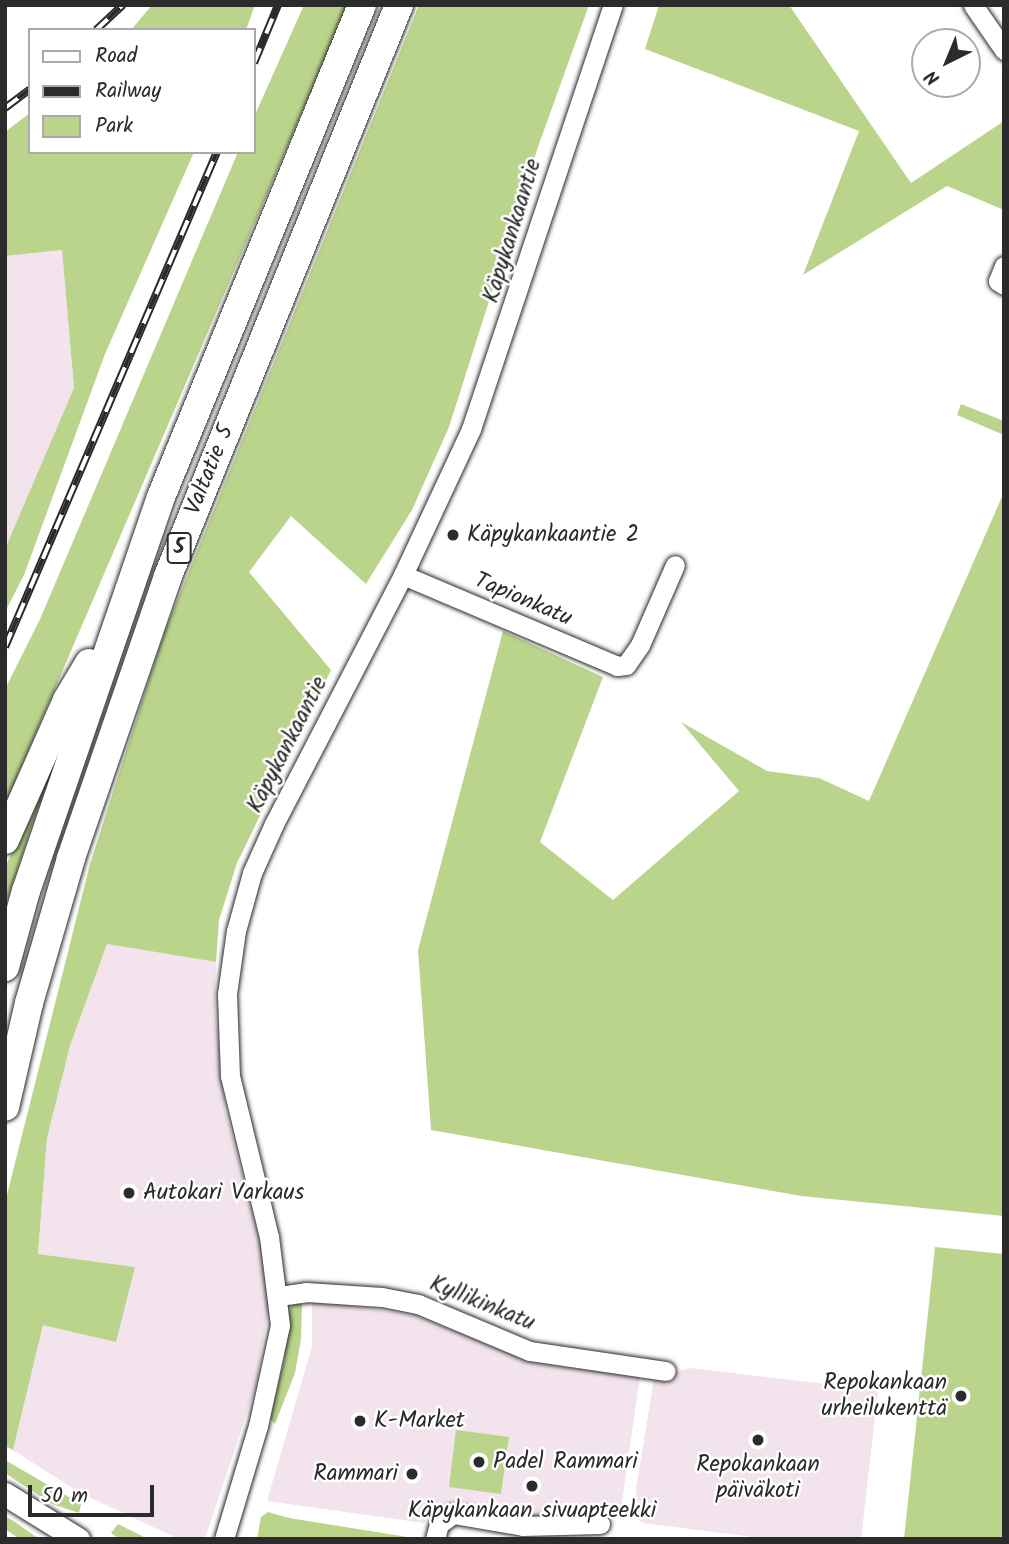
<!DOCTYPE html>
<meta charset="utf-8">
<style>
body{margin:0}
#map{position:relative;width:1009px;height:1544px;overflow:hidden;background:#fff;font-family:Kalam,sans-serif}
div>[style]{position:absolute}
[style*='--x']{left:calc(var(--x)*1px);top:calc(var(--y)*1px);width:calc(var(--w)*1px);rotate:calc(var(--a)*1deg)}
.built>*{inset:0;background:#f2e3ed}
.green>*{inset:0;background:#bbd48b}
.roads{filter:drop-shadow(0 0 2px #2b2b2b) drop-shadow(0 0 2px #2b2b2b)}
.minor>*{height:19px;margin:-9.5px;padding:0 9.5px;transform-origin:9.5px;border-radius:9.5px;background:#fff}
.major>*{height:23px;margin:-11.5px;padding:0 11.5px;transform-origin:11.5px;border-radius:11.5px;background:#fff}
.highway>*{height:28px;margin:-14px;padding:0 14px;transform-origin:14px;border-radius:14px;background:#fff}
.rail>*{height:8px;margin-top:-4px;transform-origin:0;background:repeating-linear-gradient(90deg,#fff 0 16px,#2b2b2b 0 32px);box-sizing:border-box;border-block:2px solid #2b2b2b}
.dots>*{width:19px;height:19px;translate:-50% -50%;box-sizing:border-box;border:4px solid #fff;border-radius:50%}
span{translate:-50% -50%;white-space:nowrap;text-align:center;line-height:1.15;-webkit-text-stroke:5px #fff;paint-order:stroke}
.shield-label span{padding:2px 5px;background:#fff;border:2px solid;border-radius:5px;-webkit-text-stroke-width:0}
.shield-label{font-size:21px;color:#2b2b2b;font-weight:700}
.street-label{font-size:23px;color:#2b2b2b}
.poi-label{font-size:23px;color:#2b2b2b}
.left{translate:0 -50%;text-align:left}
.right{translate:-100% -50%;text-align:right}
.frame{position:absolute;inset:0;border:7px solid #2b2b2b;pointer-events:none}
.legend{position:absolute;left:28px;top:28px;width:228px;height:126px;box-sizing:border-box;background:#fff;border:2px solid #aaa;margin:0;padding:9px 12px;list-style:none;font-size:21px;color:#2b2b2b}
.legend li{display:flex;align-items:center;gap:14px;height:35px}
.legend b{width:35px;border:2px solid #aaa}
.north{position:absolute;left:911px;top:28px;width:70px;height:70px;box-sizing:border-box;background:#fff;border:2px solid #aaa;border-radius:50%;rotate:223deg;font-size:19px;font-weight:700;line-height:28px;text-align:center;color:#2b2b2b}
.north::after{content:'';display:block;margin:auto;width:24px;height:32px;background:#2b2b2b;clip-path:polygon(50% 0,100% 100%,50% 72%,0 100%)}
.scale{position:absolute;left:28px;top:1485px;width:126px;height:32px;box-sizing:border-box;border:4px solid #2b2b2b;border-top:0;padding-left:9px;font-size:21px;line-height:24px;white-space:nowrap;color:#2b2b2b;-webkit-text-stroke:5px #fff;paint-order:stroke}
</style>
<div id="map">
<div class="built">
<i style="clip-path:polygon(62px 250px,74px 389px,5px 549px,5px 256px)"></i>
<i style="clip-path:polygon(107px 944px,216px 962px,215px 1008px,225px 1109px,262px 1251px,269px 1305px,256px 1385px,205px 1539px,179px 1539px,80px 1493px,13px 1450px,43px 1324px,134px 1267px,38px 1254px,47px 1138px,70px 1046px)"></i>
<i style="clip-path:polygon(312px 1300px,415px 1315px,533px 1363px,640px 1377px,620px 1515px,530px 1518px,449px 1504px,435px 1510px,424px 1523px,267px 1501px,312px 1346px)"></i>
<i style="clip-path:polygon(690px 1368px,878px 1390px,861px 1539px,767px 1539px,643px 1523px,637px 1519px,636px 1489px,654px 1379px)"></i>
</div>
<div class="green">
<i style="clip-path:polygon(152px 5px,255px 5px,246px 30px,131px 30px)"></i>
<i style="clip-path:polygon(304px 5px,348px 5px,5px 805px,5px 689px,41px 617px,238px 152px,254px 152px,254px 117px)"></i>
<i style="clip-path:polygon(419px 5px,589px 5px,538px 147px,449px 427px,412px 510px,366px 584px,291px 516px,249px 572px,331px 670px,237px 863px,219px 920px,216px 962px,107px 944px,70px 1046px,47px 1138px,38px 1254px,135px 1267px,116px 1342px,43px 1325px,13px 1450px,5px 1446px,5px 1203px,90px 864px,164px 633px)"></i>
<i style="clip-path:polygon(659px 5px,789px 5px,911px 183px,1004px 121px,1004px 210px,947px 186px,803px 275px,859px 131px,645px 49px)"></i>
<i style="clip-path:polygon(30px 113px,30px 152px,194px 152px,105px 354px,24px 575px,5px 612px,5px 549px,74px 388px,62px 250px,5px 256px,5px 132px)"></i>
<i style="clip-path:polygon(961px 404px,1004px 421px,1004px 435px,957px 415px)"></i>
<i style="clip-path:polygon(1004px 492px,1004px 1216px,801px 1196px,431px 1130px,418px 950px,503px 631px,603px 677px,540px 842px,613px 900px,739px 791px,681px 722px,767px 771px,819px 778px,869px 801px)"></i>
<i style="clip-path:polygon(47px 780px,5px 907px,5px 867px)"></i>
<i style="clip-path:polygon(935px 1247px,1004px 1254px,1004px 1539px,904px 1539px)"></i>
<i style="clip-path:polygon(295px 1302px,302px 1303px,301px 1339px,295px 1373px,275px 1424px,270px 1419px,284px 1360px,288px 1312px)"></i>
<i style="clip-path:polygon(456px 1430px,509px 1437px,501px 1494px,449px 1487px)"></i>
<i style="clip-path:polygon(5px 1460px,81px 1504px,79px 1513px,52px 1504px,5px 1473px)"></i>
<i style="clip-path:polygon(268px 1512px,289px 1518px,420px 1539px,257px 1539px,261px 1517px)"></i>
<i style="clip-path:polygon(5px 1516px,15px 1522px,39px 1539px,20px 1539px,5px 1529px)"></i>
<i style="clip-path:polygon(118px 1524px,148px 1539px,119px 1539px,111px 1533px)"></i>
</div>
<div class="roads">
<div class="minor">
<i style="--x:973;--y:5;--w:55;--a:55.4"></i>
<i style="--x:1004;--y:266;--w:16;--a:112"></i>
<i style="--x:998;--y:281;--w:7;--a:34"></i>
<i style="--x:403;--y:575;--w:233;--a:23"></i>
<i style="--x:617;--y:666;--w:9;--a:-6"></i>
<i style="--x:626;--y:665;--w:24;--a:-55"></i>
<i style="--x:640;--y:645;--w:87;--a:-66.4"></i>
<i style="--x:279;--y:1296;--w:27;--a:-8"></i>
<i style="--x:306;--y:1292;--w:76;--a:3.8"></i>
<i style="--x:382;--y:1297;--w:37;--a:11"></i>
<i style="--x:418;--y:1304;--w:121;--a:22.8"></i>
<i style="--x:530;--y:1351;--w:137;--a:8.4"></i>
<i style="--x:224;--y:1539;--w:118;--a:-73.3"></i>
<i style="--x:258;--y:1426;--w:103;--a:-77.7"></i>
<i style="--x:280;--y:1325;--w:89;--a:-97.1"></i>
<i style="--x:269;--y:1237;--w:166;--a:-103.6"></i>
<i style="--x:230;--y:1076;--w:82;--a:-92.1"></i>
<i style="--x:227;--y:994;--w:64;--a:-81.9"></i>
<i style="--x:236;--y:931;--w:60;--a:-74.6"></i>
<i style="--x:252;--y:873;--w:54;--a:-65.8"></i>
<i style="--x:274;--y:824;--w:280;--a:-62.6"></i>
<i style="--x:403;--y:575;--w:161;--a:-65"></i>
<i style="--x:471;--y:429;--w:447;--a:-71.5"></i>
<i style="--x:435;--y:1539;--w:16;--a:-75"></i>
<i style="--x:439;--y:1524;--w:17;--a:-36"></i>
<i style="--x:453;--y:1514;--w:71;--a:9.7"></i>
<i style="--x:523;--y:1526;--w:77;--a:-1.5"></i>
</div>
<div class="major">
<i style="--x:5;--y:1494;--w:86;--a:31.7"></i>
</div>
<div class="highway">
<i style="--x:5;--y:840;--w:153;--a:-66.1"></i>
<i style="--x:67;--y:700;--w:43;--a:-59.3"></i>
<i style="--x:5;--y:967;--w:79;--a:-74.6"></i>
<i style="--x:26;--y:891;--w:416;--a:-71.1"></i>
<i style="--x:161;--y:497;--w:531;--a:-67.78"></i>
<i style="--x:5;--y:1107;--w:107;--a:-77"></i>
<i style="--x:29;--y:1003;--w:151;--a:-73.8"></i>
<i style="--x:71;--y:858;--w:298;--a:-71"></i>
<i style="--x:168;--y:576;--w:616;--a:-67.97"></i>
</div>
</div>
<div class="rail">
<i style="--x:96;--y:30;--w:37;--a:-43"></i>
<i style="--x:254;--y:63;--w:63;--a:-67.5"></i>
<i style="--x:5;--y:108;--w:31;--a:-37"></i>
<i style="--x:5;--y:647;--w:538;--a:-66.82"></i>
</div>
<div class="dots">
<i style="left:453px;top:535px;background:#2b2b2b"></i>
<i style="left:129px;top:1193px;background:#2b2b2b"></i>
<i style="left:961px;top:1396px;background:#2b2b2b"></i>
<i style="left:360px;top:1421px;background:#2b2b2b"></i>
<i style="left:758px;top:1440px;background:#2b2b2b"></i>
<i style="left:479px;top:1462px;background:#2b2b2b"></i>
<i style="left:412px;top:1474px;background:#2b2b2b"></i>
<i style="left:532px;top:1486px;background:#2b2b2b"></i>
</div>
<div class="shield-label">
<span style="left:179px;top:548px">5</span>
</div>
<div class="street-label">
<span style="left:513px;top:231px;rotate:-73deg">Käpykankaantie</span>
<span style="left:210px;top:470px;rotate:-68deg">Valtatie 5</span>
<span style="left:523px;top:600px;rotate:23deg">Tapionkatu</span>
<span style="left:288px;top:745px;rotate:-63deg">Käpykankaantie</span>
<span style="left:482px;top:1304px;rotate:22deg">Kyllikinkatu</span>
</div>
<div class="poi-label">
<span class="left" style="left:467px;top:535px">Käpykankaantie 2</span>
<span class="left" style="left:143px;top:1193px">Autokari Varkaus</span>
<span class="right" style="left:947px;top:1396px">Repokankaan<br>urheilukenttä</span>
<span class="left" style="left:374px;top:1421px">K-Market</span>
<span class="left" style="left:493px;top:1462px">Padel Rammari</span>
<span style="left:758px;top:1478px">Repokankaan<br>päiväkoti</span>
<span class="right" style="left:398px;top:1474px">Rammari</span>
<span style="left:532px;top:1511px">Käpykankaan sivuapteekki</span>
</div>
<div class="frame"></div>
<ul class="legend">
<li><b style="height:9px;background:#fff"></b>Road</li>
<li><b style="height:9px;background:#2b2b2b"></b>Railway</li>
<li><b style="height:19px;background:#bbd48b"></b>Park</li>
</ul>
<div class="north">N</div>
<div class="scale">50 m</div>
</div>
